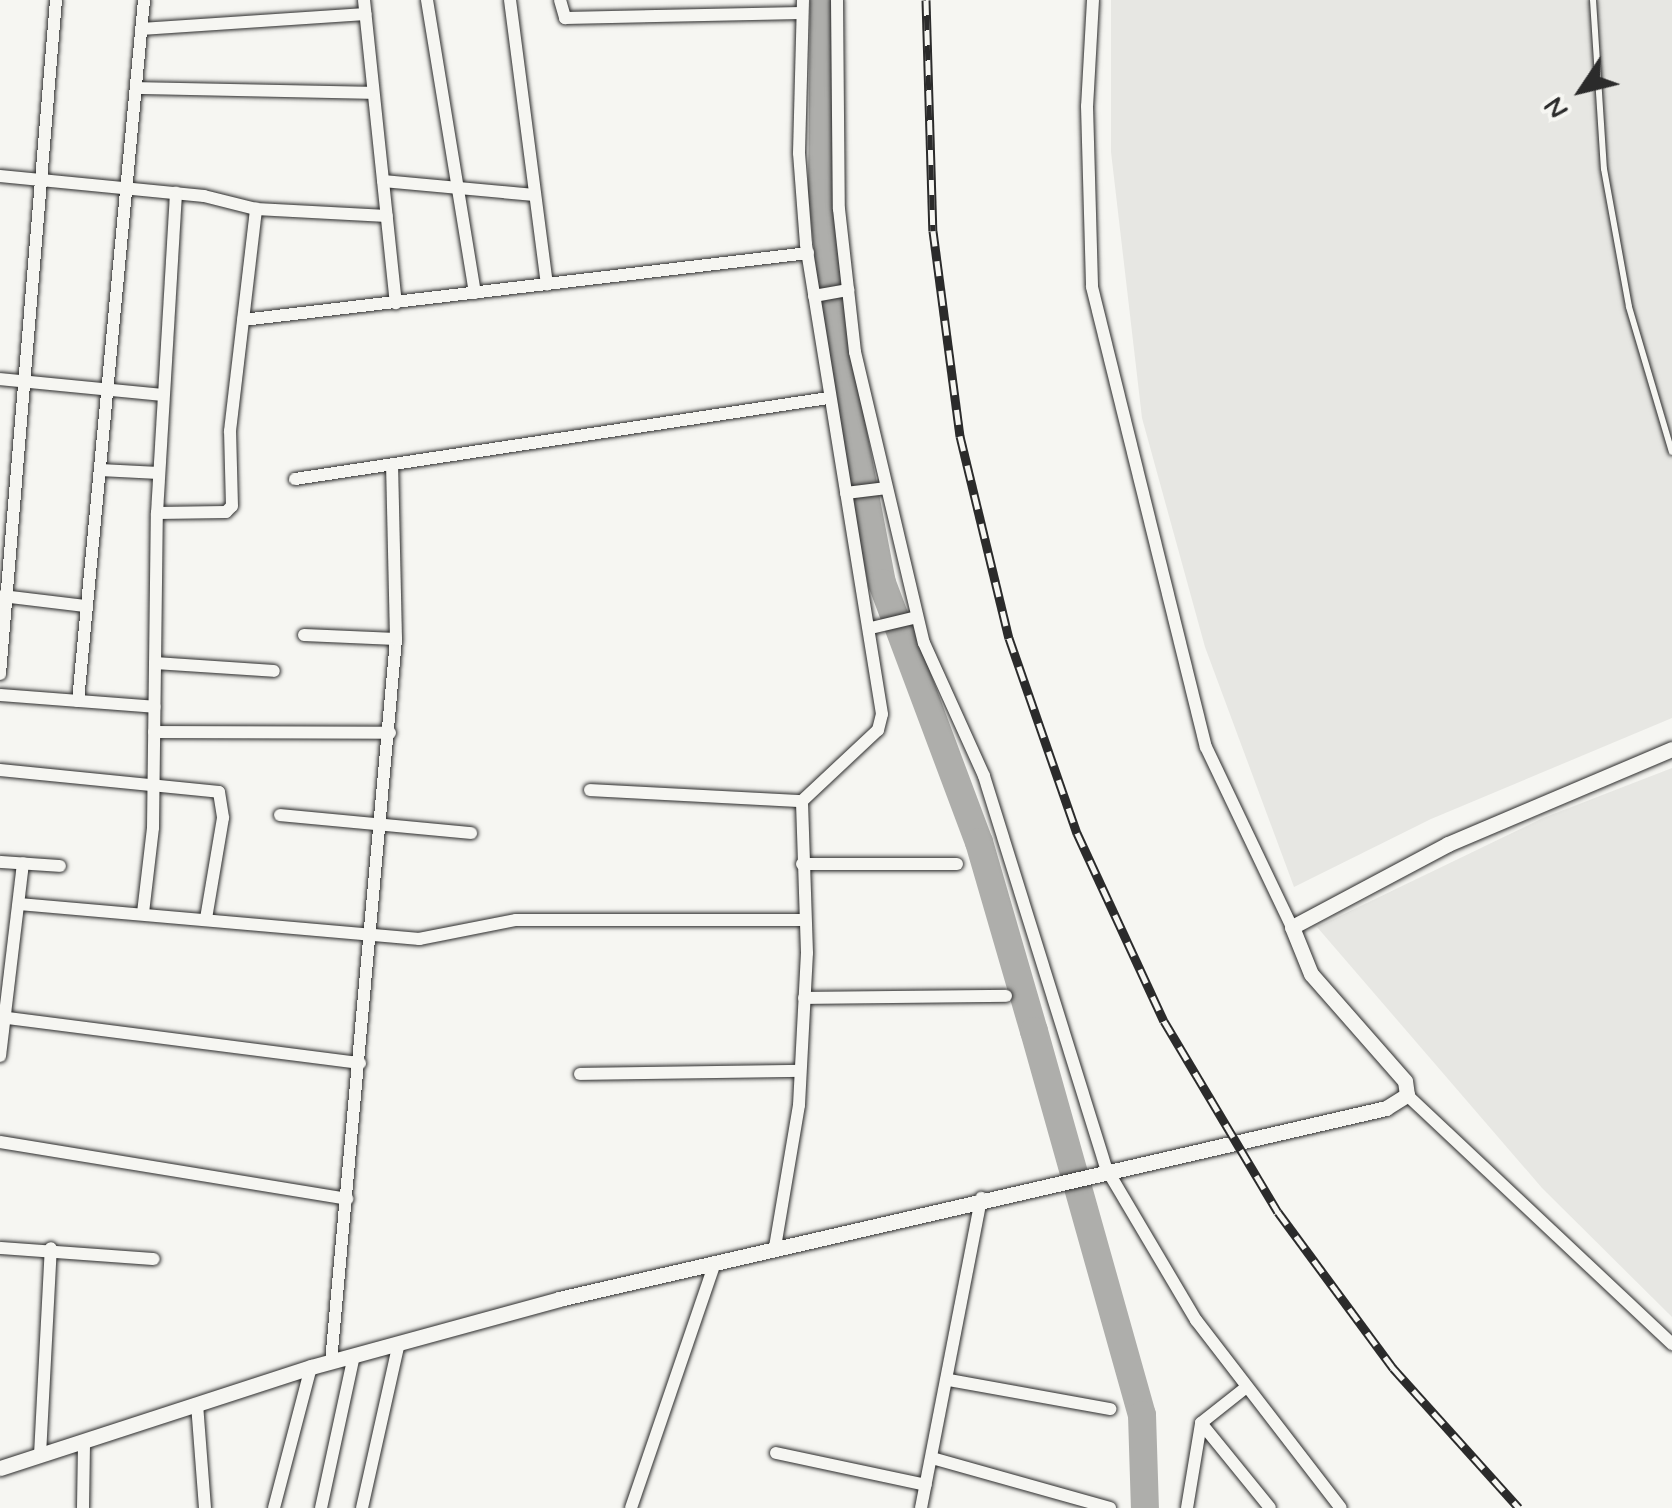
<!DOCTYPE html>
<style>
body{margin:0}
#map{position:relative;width:1672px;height:1508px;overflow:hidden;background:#f6f6f2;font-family:Mynerve,sans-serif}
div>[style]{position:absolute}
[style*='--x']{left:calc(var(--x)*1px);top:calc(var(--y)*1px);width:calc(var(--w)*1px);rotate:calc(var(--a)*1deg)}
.built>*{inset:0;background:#e7e7e3}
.river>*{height:28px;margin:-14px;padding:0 14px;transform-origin:14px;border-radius:14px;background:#aeaeab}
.roads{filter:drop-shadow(0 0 2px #2b2b2b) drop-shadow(0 0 2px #2b2b2b)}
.service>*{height:6px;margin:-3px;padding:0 3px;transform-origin:3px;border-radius:3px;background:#f6f6f2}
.minor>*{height:12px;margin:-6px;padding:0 6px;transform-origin:6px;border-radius:6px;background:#f6f6f2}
.tertiary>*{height:15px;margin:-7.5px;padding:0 7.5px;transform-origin:7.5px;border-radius:7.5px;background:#f6f6f2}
.rail>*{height:9px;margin-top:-4.5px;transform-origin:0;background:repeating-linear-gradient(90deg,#f6f6f2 0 15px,#2b2b2b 0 30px);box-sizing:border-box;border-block:2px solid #2b2b2b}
span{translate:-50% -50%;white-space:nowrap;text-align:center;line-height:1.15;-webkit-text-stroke:9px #f6f6f2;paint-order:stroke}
.north{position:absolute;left:1532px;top:40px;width:100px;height:100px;-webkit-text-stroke:8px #f6f6f2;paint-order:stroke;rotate:235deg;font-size:28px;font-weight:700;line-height:40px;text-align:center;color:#2b2b2b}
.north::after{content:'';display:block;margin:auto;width:35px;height:45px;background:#2b2b2b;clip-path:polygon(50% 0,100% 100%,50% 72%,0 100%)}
</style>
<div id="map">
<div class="built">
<i style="clip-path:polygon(1111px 0,1672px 0,1672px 718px,1431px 819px,1294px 887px,1205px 647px,1142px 418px,1111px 152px)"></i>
<i style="clip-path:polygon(1672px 768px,1672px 1317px,1542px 1188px,1317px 927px,1543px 818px)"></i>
</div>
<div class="river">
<i style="--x:824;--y:0;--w:193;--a:90.6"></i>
<i style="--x:822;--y:193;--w:173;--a:84"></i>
<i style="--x:840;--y:365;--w:222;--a:79.1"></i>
<i style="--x:882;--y:583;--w:277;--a:69.5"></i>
<i style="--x:979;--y:842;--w:197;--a:73.8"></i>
<i style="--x:1034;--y:1031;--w:399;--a:74.3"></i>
<i style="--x:1142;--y:1415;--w:93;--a:88.2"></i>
</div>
<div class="roads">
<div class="service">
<i style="--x:1593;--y:0;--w:169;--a:86.3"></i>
<i style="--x:1604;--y:169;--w:140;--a:79.7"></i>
<i style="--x:1629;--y:307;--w:151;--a:73.5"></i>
</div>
<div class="minor">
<i style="--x:364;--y:0;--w:305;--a:84"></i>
<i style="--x:427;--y:0;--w:297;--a:80.7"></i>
<i style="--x:510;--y:0;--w:287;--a:82.6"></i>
<i style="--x:560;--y:0;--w:19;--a:74"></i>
<i style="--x:565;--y:18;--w:236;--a:-1.2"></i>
<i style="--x:837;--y:0;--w:209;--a:89.5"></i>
<i style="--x:839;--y:209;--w:144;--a:83.6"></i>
<i style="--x:855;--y:352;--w:299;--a:76.7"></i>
<i style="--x:924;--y:643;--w:146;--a:65.7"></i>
<i style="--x:984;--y:776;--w:411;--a:72.7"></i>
<i style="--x:1106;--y:1168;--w:177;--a:59.4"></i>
<i style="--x:1196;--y:1320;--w:237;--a:52.4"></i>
<i style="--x:1093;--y:0;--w:106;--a:93.2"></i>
<i style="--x:1087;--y:106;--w:181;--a:88.4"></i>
<i style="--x:1092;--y:287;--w:474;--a:76.1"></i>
<i style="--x:1206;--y:747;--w:199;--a:64.5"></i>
<i style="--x:141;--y:29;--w:225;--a:-3.8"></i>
<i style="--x:137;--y:88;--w:236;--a:1.2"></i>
<i style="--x:0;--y:176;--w:205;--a:5.6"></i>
<i style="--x:204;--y:196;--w:54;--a:14"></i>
<i style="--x:256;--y:209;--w:131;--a:3.1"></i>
<i style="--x:383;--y:181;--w:152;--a:5.3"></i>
<i style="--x:814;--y:296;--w:35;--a:-10"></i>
<i style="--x:243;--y:320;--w:569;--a:-6.76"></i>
<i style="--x:0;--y:379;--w:163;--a:5.6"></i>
<i style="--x:100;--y:470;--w:59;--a:2.9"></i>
<i style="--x:295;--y:479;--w:539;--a:-8.64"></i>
<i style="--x:846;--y:493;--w:39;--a:-7"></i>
<i style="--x:157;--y:513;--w:69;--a:-0.8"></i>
<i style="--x:226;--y:512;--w:8;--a:-45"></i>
<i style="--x:232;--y:506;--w:75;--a:-91.5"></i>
<i style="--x:230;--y:431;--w:224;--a:-83.3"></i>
<i style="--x:2;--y:596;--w:84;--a:6.9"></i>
<i style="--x:871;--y:628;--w:47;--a:-13.4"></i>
<i style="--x:304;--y:635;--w:92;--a:2.5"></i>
<i style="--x:155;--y:663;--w:119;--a:3.8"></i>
<i style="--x:0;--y:674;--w:676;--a:-85.25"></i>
<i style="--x:0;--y:695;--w:155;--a:4.4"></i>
<i style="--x:78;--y:701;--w:704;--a:-84.62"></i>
<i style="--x:154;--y:732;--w:236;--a:0.2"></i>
<i style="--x:0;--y:770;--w:220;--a:5.7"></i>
<i style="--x:219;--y:792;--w:26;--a:81"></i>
<i style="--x:223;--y:818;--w:101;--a:99.6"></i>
<i style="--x:590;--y:790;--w:212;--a:3"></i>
<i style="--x:280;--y:815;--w:192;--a:5.4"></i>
<i style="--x:0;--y:862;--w:60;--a:3.8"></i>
<i style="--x:802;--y:864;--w:155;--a:0"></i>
<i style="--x:19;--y:904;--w:402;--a:5"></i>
<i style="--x:419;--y:939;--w:99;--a:-11.1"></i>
<i style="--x:516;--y:920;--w:289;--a:0"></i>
<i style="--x:143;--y:913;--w:86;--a:-83.3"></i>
<i style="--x:153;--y:828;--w:315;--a:-89.3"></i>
<i style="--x:157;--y:513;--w:321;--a:-86.6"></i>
<i style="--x:804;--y:998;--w:202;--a:-0.6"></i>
<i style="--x:0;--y:1017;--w:363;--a:7.3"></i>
<i style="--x:0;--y:1056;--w:194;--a:-83.2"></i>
<i style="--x:580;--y:1074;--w:220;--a:-0.8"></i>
<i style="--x:1407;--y:1095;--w:364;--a:43.2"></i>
<i style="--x:0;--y:1142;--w:352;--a:9.3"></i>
<i style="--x:775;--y:1247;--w:144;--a:-80.4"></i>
<i style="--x:799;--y:1105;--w:152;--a:-87"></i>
<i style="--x:807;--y:953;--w:152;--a:-91.9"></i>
<i style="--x:802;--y:801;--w:104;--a:-43.1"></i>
<i style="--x:878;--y:730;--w:16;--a:-76"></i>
<i style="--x:882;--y:714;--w:476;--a:-99.2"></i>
<i style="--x:806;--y:244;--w:91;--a:-94.4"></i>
<i style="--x:799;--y:153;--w:153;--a:-88.5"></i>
<i style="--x:0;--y:1248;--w:154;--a:4.1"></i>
<i style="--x:331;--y:1362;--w:726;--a:-84.86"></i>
<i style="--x:396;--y:639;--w:174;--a:-91.3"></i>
<i style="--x:949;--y:1380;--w:164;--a:10.2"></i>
<i style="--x:197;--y:1404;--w:104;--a:85.6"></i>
<i style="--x:1201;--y:1423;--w:109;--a:50.9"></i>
<i style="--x:776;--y:1453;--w:153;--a:12"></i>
<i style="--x:40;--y:1455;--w:207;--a:-87"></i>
<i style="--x:932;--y:1458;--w:185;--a:15.7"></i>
<i style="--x:83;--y:1508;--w:67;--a:-89.1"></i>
<i style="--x:274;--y:1508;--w:146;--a:-75.3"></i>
<i style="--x:321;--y:1508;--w:156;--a:-77.8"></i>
<i style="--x:362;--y:1508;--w:169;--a:-77.4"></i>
<i style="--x:631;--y:1508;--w:260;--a:-71.1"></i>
<i style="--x:921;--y:1508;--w:316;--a:-79"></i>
<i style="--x:1187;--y:1508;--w:86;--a:-80.6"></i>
<i style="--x:1201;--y:1423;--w:55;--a:-38.3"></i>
</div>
<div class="tertiary">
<i style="--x:0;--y:1468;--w:327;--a:-18"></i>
<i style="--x:311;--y:1367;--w:257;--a:-15.3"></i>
<i style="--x:559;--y:1299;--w:849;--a:-13"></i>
<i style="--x:1386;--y:1108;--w:25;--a:-32"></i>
<i style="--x:1407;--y:1095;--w:14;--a:-98"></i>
<i style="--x:1405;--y:1081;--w:142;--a:-131.3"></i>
<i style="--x:1311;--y:974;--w:51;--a:-112"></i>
<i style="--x:1292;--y:927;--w:177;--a:-28"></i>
<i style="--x:1448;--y:844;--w:243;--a:-23"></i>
</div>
</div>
<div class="rail">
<i style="--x:926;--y:0;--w:231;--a:88.3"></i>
<i style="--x:933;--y:231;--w:207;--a:82.5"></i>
<i style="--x:960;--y:436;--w:208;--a:76.4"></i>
<i style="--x:1009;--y:638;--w:207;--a:70.8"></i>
<i style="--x:1077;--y:833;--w:207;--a:65.2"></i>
<i style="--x:1164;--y:1021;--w:222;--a:59.2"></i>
<i style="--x:1278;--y:1212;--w:194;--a:53.6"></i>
<i style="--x:1393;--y:1368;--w:188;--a:48"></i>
</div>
<div class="north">N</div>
</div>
